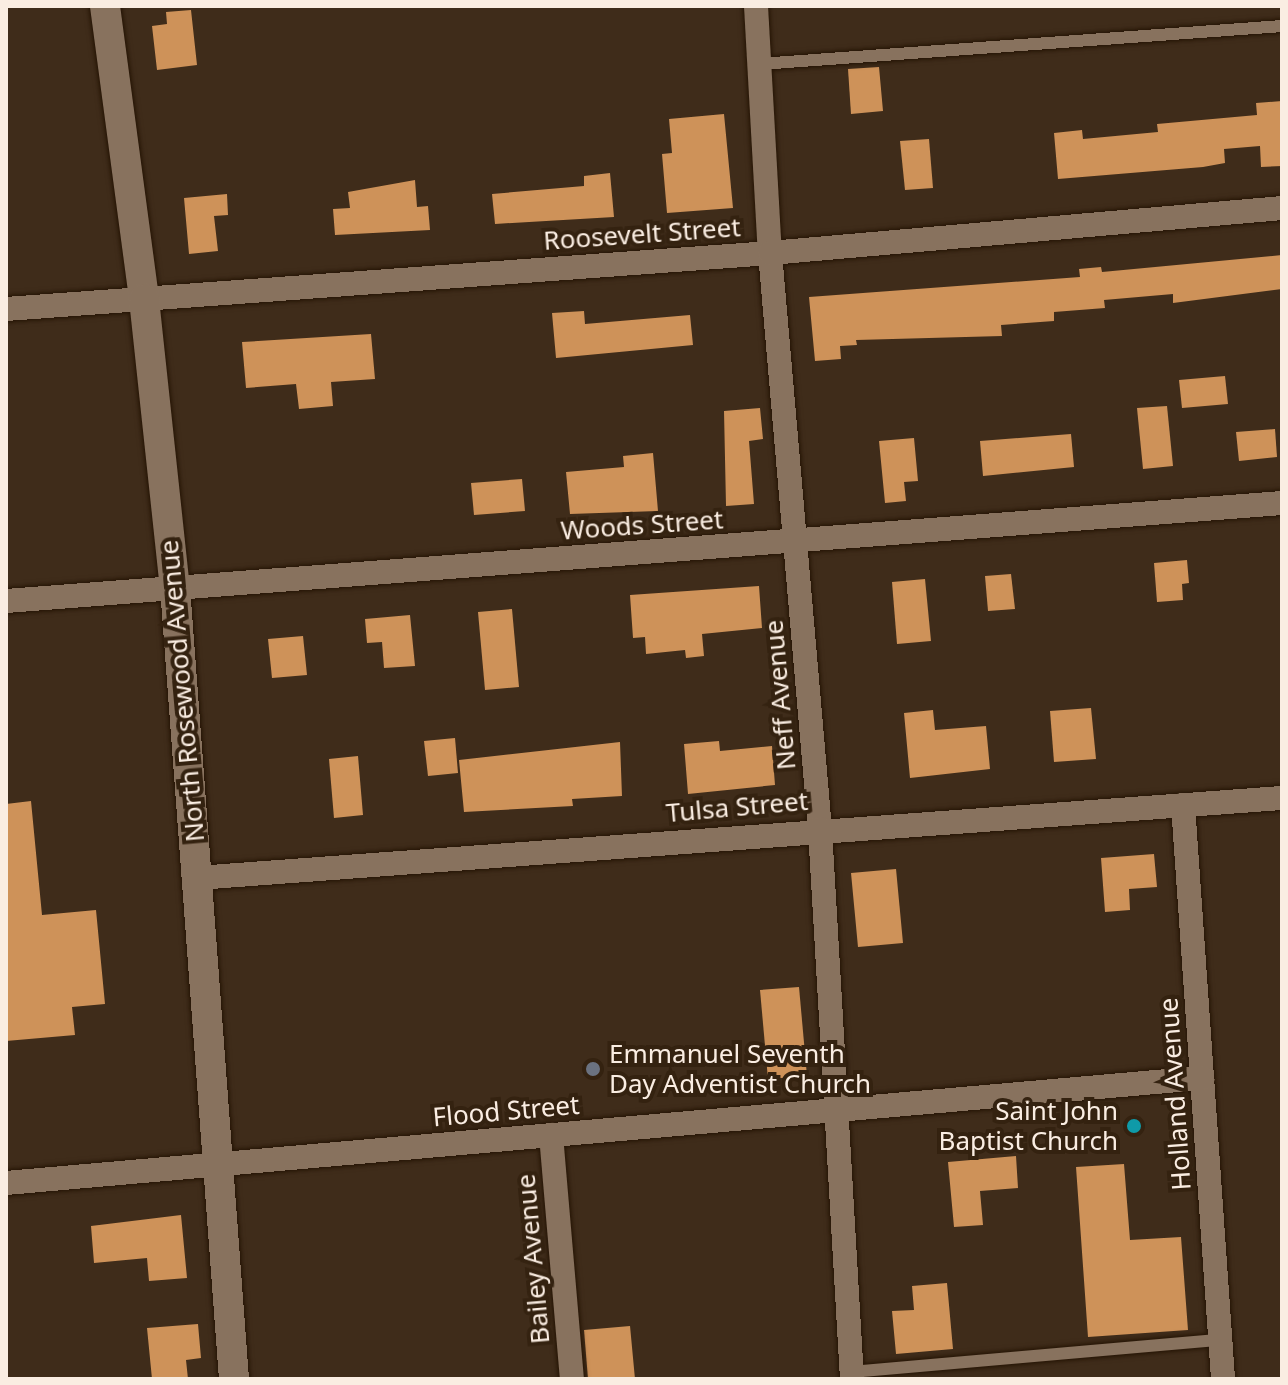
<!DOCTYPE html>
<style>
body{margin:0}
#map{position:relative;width:1288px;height:1385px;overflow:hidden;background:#3f2c1a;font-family:"Noto Sans",sans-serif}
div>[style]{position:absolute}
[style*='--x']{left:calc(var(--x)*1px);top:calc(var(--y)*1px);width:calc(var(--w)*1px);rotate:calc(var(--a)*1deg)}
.building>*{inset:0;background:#ce9259}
.roads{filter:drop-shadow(0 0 2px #251404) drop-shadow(0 0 2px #251404)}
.service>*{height:12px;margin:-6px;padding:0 6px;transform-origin:6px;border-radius:6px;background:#88725e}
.minor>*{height:24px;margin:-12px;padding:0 12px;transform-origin:12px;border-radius:12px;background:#88725e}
.tertiary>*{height:30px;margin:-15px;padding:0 15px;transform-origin:15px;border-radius:15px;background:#88725e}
.dots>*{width:22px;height:22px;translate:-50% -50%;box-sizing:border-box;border:4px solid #342210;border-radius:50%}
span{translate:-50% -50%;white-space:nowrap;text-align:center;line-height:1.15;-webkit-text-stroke:8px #342210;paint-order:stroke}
.street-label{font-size:26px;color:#faede2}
.poi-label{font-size:26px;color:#faede2}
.left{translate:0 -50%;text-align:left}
.right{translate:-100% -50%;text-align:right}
.frame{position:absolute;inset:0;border:8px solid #faede2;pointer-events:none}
</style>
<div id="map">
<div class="building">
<i style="clip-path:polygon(191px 10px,197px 65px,157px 70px,152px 26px,167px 24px,166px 12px)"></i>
<i style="clip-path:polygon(879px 67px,883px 111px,851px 114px,848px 69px)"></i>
<i style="clip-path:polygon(1282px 101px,1282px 166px,1261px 167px,1260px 146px,1224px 149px,1225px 163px,1203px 167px,1058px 179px,1054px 133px,1082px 130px,1083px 139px,1158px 132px,1157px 124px,1257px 115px,1256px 103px)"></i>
<i style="clip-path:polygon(724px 114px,733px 208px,667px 213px,662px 154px,672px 153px,669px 119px)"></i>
<i style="clip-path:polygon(929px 139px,933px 188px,905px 190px,900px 141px)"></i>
<i style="clip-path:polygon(610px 173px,614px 217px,495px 224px,492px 194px,584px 186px,584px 176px)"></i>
<i style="clip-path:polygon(415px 180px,417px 207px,428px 206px,430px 230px,335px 235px,333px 209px,350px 208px,348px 192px)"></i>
<i style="clip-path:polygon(227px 194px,228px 215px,214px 216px,218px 251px,189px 254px,184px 198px)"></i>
<i style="clip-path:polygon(1282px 255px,1282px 289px,1173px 303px,1173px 294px,1104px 300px,1105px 308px,1054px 312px,1054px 321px,1001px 325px,1002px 336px,856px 340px,857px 345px,840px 346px,841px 359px,815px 361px,809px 297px,1080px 277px,1079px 269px,1101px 267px,1102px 272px)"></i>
<i style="clip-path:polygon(584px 311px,585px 324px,690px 315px,693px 345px,556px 358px,552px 313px)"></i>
<i style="clip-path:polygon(371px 334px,375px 379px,331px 382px,333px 406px,299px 409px,296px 384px,246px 388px,242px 342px)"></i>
<i style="clip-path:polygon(1225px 376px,1228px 404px,1182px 408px,1179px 380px)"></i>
<i style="clip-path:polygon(1167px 406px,1173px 466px,1143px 469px,1137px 408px)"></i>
<i style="clip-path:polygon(760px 408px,763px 439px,749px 441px,754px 504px,726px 506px,724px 411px)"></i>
<i style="clip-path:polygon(1275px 429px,1277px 457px,1239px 461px,1236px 432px)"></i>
<i style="clip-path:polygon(1071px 434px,1074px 467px,983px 476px,980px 441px)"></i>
<i style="clip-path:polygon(914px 438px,918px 481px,904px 482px,906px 501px,885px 503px,879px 441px)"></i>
<i style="clip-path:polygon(653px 453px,658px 511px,570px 514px,566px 472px,624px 467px,623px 456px)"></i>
<i style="clip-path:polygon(522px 479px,525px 511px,474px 515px,471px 483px)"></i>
<i style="clip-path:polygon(1187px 560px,1189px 583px,1182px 584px,1183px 600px,1157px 602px,1154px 563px)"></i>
<i style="clip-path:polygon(1011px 574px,1015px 609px,988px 611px,985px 576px)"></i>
<i style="clip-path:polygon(925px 579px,931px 641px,897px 644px,892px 582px)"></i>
<i style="clip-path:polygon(759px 586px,762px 628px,702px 634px,704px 656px,686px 658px,685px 650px,646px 654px,645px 637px,633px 638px,630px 595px)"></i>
<i style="clip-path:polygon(512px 609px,519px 687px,485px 690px,478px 612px)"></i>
<i style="clip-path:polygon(410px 615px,415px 666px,384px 668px,382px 642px,367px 643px,365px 619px)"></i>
<i style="clip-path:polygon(303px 636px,307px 675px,272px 678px,268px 639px)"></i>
<i style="clip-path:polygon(1091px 708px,1096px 759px,1054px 762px,1050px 711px)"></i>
<i style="clip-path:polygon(933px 710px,935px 730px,986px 726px,990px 769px,910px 778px,904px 713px)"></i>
<i style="clip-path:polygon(455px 738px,458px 773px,428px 776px,424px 741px)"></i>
<i style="clip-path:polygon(719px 741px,720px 751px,772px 746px,775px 785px,688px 794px,684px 744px)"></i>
<i style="clip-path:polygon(620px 742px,622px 796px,572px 799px,573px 806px,464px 812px,459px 760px)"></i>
<i style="clip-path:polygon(358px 756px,363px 815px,334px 818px,329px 759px)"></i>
<i style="clip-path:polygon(31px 801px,42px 915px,96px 910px,105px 1004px,72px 1007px,75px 1035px,6px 1041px,6px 804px)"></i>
<i style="clip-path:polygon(1154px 854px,1157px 887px,1129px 889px,1130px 910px,1105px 912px,1101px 858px)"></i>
<i style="clip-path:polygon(896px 869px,903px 943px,858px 947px,851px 873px)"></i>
<i style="clip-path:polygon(799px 987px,807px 1076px,768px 1079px,760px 990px)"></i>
<i style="clip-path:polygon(1016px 1156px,1018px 1188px,980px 1191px,983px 1225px,954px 1227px,948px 1162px)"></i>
<i style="clip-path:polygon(1124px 1164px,1130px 1240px,1181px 1237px,1188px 1330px,1088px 1337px,1076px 1167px)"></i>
<i style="clip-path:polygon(181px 1215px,187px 1278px,149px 1281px,147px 1258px,94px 1263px,91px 1226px)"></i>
<i style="clip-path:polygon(947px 1283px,953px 1349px,896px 1354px,892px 1311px,914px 1310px,912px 1286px)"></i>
<i style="clip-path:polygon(198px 1324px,201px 1358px,186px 1360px,188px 1379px,152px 1379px,147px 1328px)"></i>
<i style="clip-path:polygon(630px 1326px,635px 1379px,588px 1379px,584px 1330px)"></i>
</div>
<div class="roads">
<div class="service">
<i style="--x:760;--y:64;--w:523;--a:-4.16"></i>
<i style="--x:851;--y:1372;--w:370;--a:-5"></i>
</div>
<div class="minor">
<i style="--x:756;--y:6;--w:247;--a:86.8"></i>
<i style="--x:770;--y:253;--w:578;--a:85.04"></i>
<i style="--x:820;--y:829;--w:551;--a:86.67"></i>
<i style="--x:6;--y:309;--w:766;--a:-4.19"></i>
<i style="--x:770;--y:253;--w:514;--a:-5.02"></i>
<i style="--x:6;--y:601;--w:1280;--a:-4.39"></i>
<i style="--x:1183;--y:805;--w:575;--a:86.01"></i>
<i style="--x:197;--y:878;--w:1088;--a:-4.22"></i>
<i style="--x:551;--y:1135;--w:245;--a:85.1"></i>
<i style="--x:6;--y:1183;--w:1201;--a:-5.02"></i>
</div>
<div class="tertiary">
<i style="--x:105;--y:6;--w:296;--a:82.4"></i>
<i style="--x:144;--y:299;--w:290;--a:83.9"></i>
<i style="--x:175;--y:587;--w:794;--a:85.74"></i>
</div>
</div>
<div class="dots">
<i style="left:593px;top:1069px;background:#6b7280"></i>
<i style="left:1134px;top:1126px;background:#0f9aa8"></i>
</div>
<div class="street-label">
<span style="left:642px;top:234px;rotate:-4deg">Roosevelt Street</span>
<span style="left:642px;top:525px;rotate:-4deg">Woods Street</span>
<span style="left:182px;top:691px;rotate:-95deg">North Rosewood Avenue</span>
<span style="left:780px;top:695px;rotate:-95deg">Neff Avenue</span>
<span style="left:737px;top:807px;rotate:-5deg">Tulsa Street</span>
<span style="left:1175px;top:1094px;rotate:-94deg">Holland Avenue</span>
<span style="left:506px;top:1111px;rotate:-5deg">Flood Street</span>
<span style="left:533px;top:1259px;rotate:-95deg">Bailey Avenue</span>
</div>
<div class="poi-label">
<span class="left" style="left:609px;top:1069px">Emmanuel Seventh<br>Day Adventist Church</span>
<span class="right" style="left:1118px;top:1126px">Saint John<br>Baptist Church</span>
</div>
<div class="frame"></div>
</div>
